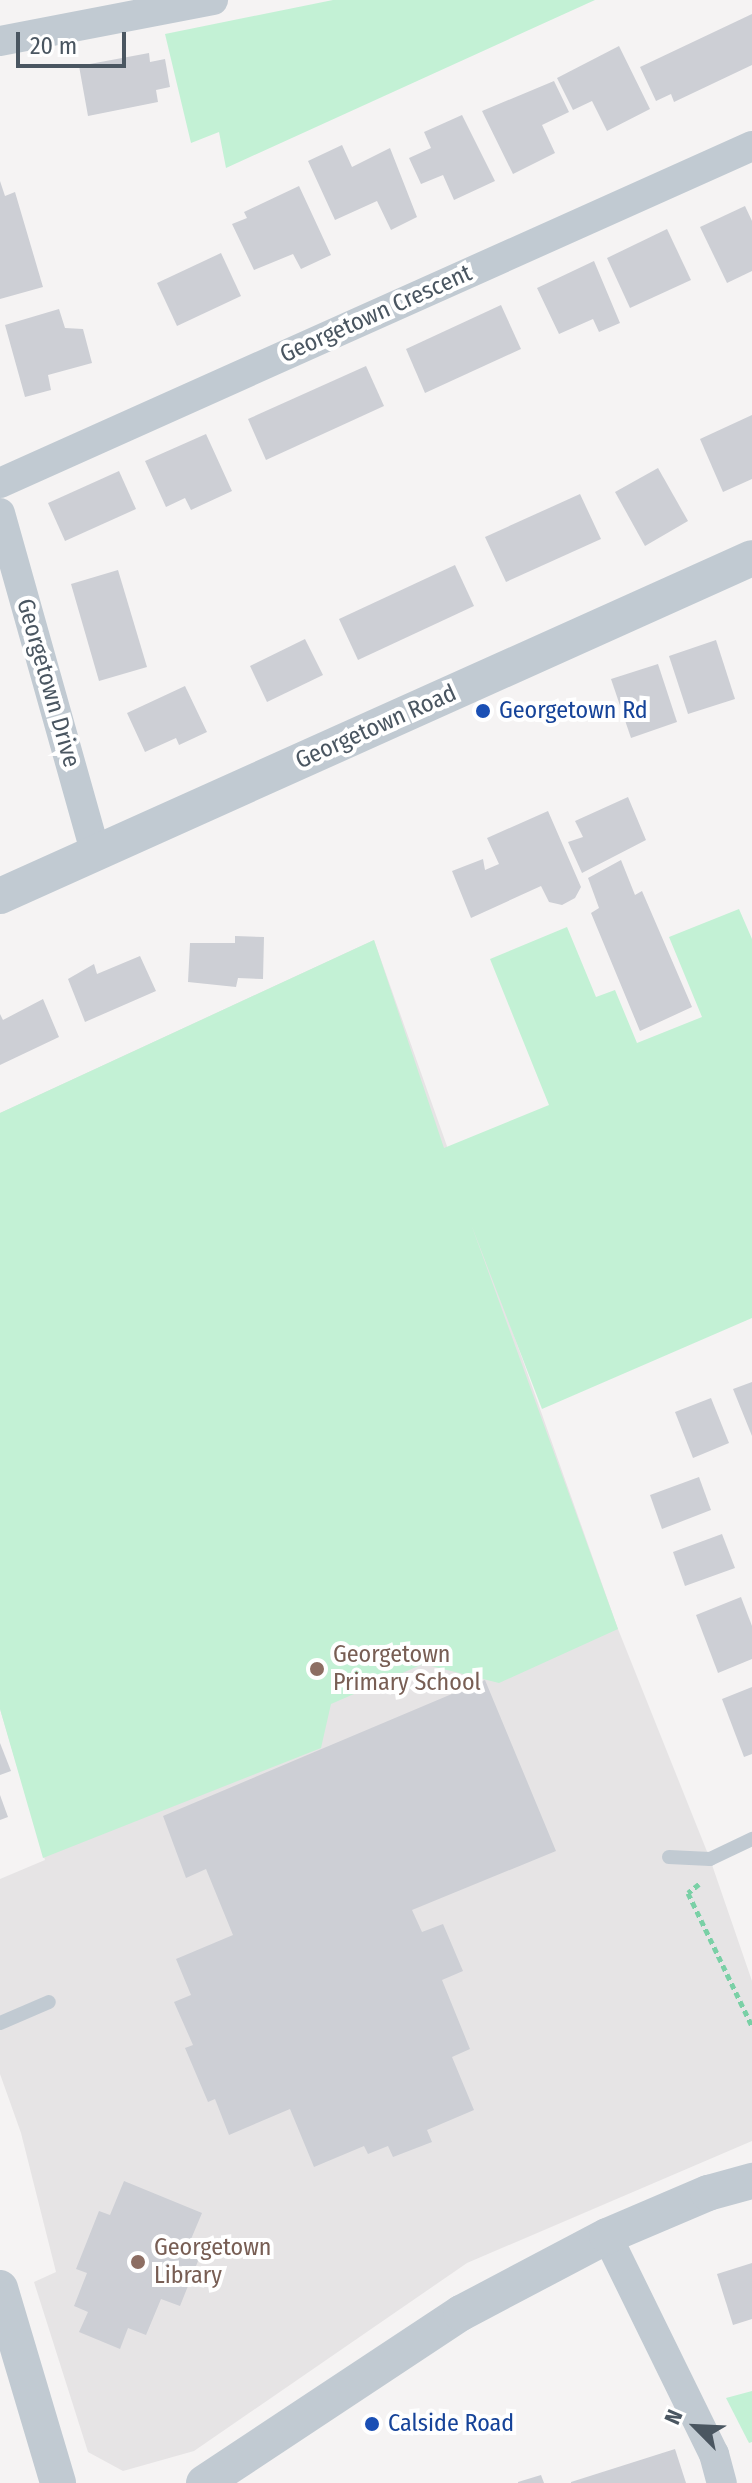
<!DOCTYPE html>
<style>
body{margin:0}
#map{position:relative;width:752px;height:2483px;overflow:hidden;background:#f5f3f3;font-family:"Fira Sans Condensed",sans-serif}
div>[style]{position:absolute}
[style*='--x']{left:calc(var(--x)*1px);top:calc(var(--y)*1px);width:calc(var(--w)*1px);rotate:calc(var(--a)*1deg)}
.education>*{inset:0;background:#e6e4e5}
.green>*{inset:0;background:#c3f1d5}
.building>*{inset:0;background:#cdcfd5}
.path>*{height:5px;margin-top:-2.5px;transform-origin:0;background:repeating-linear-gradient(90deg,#7ad0a6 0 6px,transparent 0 10px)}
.service>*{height:14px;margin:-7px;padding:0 7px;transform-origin:7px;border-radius:7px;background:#c1cad2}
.minor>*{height:30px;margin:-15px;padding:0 15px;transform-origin:15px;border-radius:15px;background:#c1cad2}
.tertiary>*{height:36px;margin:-18px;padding:0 18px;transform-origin:18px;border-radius:18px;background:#c1cad2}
.dots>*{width:22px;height:22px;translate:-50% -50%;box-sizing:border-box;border:4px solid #fff;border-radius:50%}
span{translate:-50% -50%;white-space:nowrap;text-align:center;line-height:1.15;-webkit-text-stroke:8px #fff;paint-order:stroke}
.street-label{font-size:24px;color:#4a5661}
.transit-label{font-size:24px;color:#164399}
.left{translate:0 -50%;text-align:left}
.education-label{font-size:24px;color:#785e54}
.north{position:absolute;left:656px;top:2387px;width:80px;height:80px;-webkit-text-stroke:6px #fff;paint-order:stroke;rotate:294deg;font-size:22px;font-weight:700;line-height:32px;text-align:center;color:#4a5661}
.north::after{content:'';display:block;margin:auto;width:28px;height:36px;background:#4a5661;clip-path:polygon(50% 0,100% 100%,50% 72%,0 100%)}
.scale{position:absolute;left:16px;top:32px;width:110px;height:36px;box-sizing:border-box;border:4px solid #4a5661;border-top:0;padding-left:10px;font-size:24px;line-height:28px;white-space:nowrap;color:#4a5661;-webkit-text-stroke:6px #fff;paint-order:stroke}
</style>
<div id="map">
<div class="education">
<i style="clip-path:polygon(374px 940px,618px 1629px,710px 1859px,752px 1981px,752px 2141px,467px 2263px,194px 2451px,123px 2471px,88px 2452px,34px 2282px,56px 2272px,21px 2133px,0 2074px,0 1879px,45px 1860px,0 1709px,0 1113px)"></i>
</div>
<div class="green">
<i style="clip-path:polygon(333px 0,595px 0,226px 168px,219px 132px,191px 143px,165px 34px)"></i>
<i style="clip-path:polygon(739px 909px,752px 939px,752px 1318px,542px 1409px,471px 1224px,618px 1629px,499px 1683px,423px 1664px,331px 1704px,321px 1748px,43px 1858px,0 1709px,0 1113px,374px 940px,444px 1148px,549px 1105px,490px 959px,567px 927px,596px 997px,615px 990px,637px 1043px,702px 1017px,669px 937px)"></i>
<i style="clip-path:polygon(752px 2391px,752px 2442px,749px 2443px,726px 2398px)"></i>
</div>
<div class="building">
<i style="clip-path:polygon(752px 14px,752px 65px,674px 102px,671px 94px,656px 101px,640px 67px)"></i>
<i style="clip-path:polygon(619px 46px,650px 109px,607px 131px,592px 101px,573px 110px,557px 78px)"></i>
<i style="clip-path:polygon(149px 53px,150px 62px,165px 59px,170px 87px,156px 90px,158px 102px,88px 116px,79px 66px)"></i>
<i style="clip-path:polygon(554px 81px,569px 112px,542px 125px,555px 153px,513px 174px,482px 111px)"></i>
<i style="clip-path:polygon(462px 115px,495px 181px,454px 200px,443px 175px,421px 184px,409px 158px,431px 148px,424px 132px)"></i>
<i style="clip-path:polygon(342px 145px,352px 167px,390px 148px,417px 217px,391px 230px,377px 201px,335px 220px,308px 161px)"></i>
<i style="clip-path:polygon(0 181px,5px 196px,15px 192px,43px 287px,0 299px)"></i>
<i style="clip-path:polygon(299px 186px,331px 255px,301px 269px,293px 254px,254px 270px,232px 224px,247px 218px,244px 212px)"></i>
<i style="clip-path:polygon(745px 206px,752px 221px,752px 271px,727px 283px,700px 227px)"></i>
<i style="clip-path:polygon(667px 229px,691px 280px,630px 308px,607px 258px)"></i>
<i style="clip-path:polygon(221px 253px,241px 296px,177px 326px,157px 283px)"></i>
<i style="clip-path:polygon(594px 261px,620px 323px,599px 332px,593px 319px,559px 334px,537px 288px)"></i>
<i style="clip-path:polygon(501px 305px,521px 349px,425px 393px,406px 349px)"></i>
<i style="clip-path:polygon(59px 309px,65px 328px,83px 329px,92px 363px,48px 375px,51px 390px,25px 397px,5px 325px)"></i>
<i style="clip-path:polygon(366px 366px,384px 406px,266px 460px,248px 419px)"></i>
<i style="clip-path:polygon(752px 415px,752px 479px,723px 492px,700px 439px)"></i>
<i style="clip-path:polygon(206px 434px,232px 491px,191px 510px,185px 498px,166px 507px,145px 461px)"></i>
<i style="clip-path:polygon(658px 468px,688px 521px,645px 546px,615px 492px)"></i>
<i style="clip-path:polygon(119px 471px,136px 509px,65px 541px,48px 503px)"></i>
<i style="clip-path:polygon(580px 494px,601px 539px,506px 582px,485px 537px)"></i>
<i style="clip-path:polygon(455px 565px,474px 606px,358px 660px,339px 619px)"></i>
<i style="clip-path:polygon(118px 570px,147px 667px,99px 681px,71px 584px)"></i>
<i style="clip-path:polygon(305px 639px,323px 675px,267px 702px,250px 666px)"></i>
<i style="clip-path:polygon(716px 640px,735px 699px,688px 714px,669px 656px)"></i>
<i style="clip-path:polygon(658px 664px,677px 722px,631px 738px,611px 679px)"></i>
<i style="clip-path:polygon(185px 686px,207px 732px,179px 745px,176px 738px,145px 752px,127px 713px)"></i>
<i style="clip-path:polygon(628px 797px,646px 840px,582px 873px,568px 842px,583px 837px,575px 821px)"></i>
<i style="clip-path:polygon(548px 811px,581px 887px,575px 898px,562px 905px,549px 902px,541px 886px,471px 918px,452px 871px,483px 859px,485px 870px,499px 864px,487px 838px)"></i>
<i style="clip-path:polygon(621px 860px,635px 895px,642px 891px,692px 1007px,640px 1031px,591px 913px,599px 908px,588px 878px)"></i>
<i style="clip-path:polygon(235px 936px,264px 937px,263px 979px,238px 978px,236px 987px,188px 982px,190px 943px,235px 943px)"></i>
<i style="clip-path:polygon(140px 956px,156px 991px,85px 1022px,68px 979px,94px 964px,97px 974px)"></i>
<i style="clip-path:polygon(43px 999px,59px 1037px,0 1065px,0 1014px,3px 1020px)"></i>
<i style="clip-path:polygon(752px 1382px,752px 1436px,733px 1389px)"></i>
<i style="clip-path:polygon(711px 1398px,729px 1443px,693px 1458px,675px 1412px)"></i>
<i style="clip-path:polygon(699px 1477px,711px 1510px,662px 1529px,650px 1495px)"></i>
<i style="clip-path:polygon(722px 1534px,735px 1568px,685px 1586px,673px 1552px)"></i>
<i style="clip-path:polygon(741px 1597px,752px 1626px,752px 1659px,718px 1673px,696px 1615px)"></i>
<i style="clip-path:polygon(485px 1680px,556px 1851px,412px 1910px,422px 1932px,443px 1924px,463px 1971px,442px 1980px,470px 2049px,452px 2057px,474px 2110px,427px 2130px,432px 2142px,393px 2157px,388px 2146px,368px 2154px,364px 2146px,314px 2167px,290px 2109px,229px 2135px,215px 2099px,208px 2102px,185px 2048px,193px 2045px,174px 2002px,191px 1995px,176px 1959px,233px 1935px,206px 1869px,186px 1878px,163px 1816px)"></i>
<i style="clip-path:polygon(752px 1687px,752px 1754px,744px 1757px,722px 1699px)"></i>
<i style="clip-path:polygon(0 1743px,11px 1771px,0 1775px)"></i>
<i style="clip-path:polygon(0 1795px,8px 1817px,0 1820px)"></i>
<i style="clip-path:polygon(124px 2181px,202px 2213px,186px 2251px,200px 2256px,180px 2306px,161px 2299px,146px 2335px,128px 2328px,120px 2349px,79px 2332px,88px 2312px,74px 2306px,87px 2273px,76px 2269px,99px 2211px,110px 2215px)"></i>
<i style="clip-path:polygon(752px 2263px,752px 2319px,733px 2325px,717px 2274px)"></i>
<i style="clip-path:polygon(675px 2449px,686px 2483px,571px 2483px,571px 2482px)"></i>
<i style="clip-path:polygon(541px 2475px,544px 2483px,518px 2483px,518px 2482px)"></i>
</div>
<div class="path">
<i style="--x:699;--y:1884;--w:14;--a:141"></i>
<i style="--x:688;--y:1893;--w:148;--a:64.3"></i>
</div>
<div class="service">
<i style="--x:669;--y:1857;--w:41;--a:2.8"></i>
<i style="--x:710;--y:1859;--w:47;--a:-25.5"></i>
<i style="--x:0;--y:2023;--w:53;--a:-23.2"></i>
</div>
<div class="minor">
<i style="--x:0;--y:41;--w:217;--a:-10.9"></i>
<i style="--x:0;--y:483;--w:824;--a:-24.14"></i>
<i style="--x:0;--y:513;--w:352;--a:74.3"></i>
<i style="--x:607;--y:2236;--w:243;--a:63.9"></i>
<i style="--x:714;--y:2454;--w:30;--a:75"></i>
</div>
<div class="tertiary">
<i style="--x:0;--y:896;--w:824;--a:-24.2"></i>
<i style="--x:0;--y:2288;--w:203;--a:73.4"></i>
<i style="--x:204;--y:2483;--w:308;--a:-33.5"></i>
<i style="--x:461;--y:2313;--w:165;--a:-27.8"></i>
<i style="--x:607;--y:2236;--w:110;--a:-23.1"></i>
<i style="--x:708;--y:2193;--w:46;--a:-15.3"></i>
</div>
<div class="dots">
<i style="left:483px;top:711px;background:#1a4fb4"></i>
<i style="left:317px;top:1669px;background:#8d6e63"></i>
<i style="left:138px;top:2262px;background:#8d6e63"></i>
<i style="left:372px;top:2424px;background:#1a4fb4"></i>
</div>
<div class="street-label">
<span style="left:376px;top:314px;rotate:-24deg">Georgetown Crescent</span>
<span style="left:48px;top:683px;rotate:74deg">Georgetown Drive</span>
<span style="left:376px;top:727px;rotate:-24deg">Georgetown Road</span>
</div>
<div class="transit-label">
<span class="left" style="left:499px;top:711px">Georgetown Rd</span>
<span class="left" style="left:388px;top:2424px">Calside Road</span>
</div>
<div class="education-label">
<span class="left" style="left:333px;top:1669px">Georgetown<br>Primary School</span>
<span class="left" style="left:154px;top:2262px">Georgetown<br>Library</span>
</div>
<div class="north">N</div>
<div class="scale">20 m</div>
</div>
